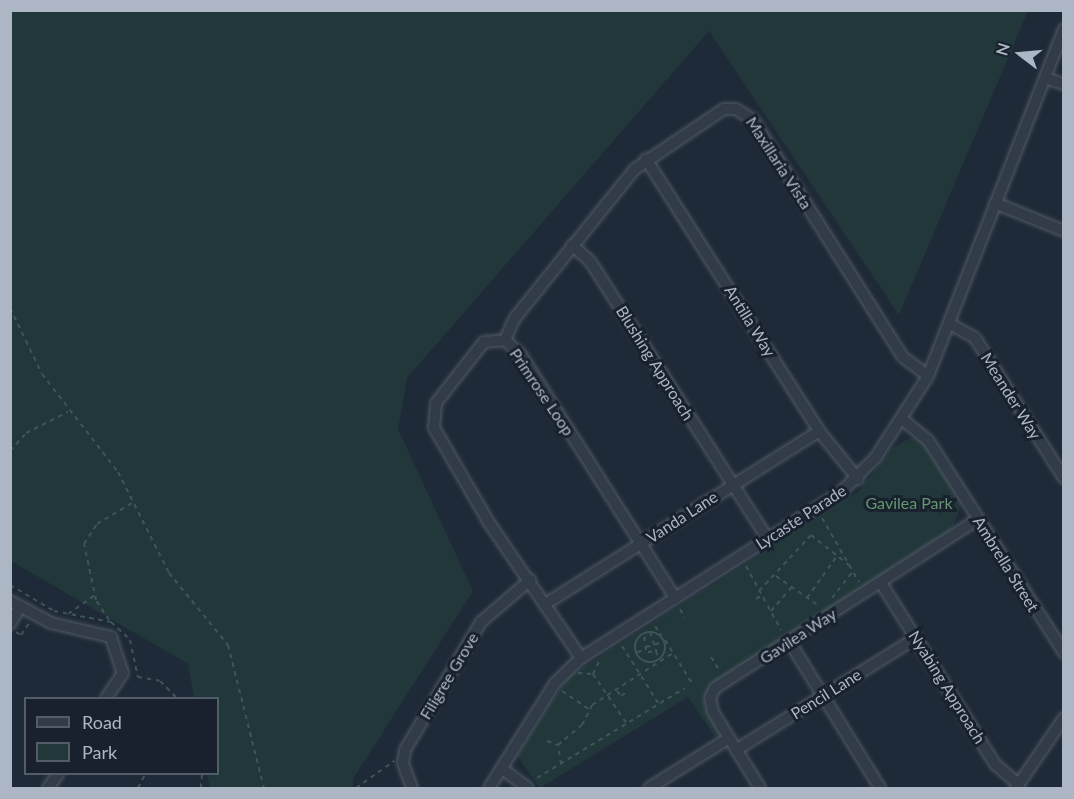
<!DOCTYPE html>
<style>
body{margin:0}
#map{position:relative;width:1074px;height:799px;overflow:hidden;background:#1f2a38;font-family:Lato,sans-serif}
div>[style]{position:absolute}
[style*='--x']{left:calc(var(--x)*1px);top:calc(var(--y)*1px);width:calc(var(--w)*1px);rotate:calc(var(--a)*1deg)}
.green>*{inset:0;background:#213739}
.path>*{height:2px;margin-top:-1px;transform-origin:0;background:repeating-linear-gradient(90deg,#3e5457 0 4.5px,transparent 0 9px)}
.path>.ring{margin:-1px;padding:0;box-sizing:content-box;background:none;border:2px solid #3e5457;border-radius:50%}
.roads{filter:drop-shadow(0 0 2px #505966) drop-shadow(0 0 2px #505966)}
.minor>*{height:10px;margin:-5px;padding:0 5px;transform-origin:5px;border-radius:5px;background:#323c48}
span{translate:-50% -50%;white-space:nowrap;text-align:center;line-height:1.15;-webkit-text-stroke:6px #18212d;paint-order:stroke}
.street-label{font-size:16px;color:#acb6c5}
.park-label{font-size:16px;color:#63976e}
.frame{position:absolute;inset:0;border:12px solid #acb6c5;pointer-events:none}
.legend{position:absolute;left:24px;top:697px;width:195px;height:78px;box-sizing:border-box;background:#18212d;border:2px solid #535d6a;margin:0;padding:8px 10px;list-style:none;font-size:18px;color:#acb6c5}
.legend li{display:flex;align-items:center;gap:12px;height:30px}
.legend b{width:30px;border:2px solid #535d6a}
.north{position:absolute;left:990px;top:24px;width:60px;height:60px;-webkit-text-stroke:4px #18212d;paint-order:stroke;rotate:286deg;font-size:16px;font-weight:700;line-height:24px;text-align:center;color:#acb6c5}
.north::after{content:'';display:block;margin:auto;width:21px;height:27px;background:#acb6c5;clip-path:polygon(50% 0,100% 100%,50% 72%,0 100%)}
</style>
<div id="map">
<div class="green">
<i style="clip-path:polygon(11px 10px,1028px 10px,1028px 11px,899px 315px,709px 31px,407px 378px,398px 429px,473px 591px,353px 779px,353px 788px,210px 788px,207px 774px,218px 774px,218px 698px,194px 698px,188px 664px,11px 561px)"></i>
<i style="clip-path:polygon(912px 437px,926px 443px,963px 500px,951px 531px,709px 686px,704px 705px,719px 733px,715px 737px,688px 697px,540px 788px,517px 756px,568px 677px,859px 491px,892px 448px)"></i>
</div>
<div class="path">
<i style="--x:10;--y:308;--w:73;--a:64.1"></i>
<i style="--x:42;--y:374;--w:124;--a:52.2"></i>
<i style="--x:118;--y:472;--w:113;--a:63.2"></i>
<i style="--x:169;--y:573;--w:93;--a:50.7"></i>
<i style="--x:228;--y:645;--w:147;--a:75.9"></i>
<i style="--x:10;--y:451;--w:24;--a:-48"></i>
<i style="--x:26;--y:433;--w:47;--a:-26.6"></i>
<i style="--x:822;--y:518;--w:74;--a:60"></i>
<i style="--x:746;--y:566;--w:73;--a:61.3"></i>
<i style="--x:776;--y:576;--w:52;--a:34.9"></i>
<i style="--x:10;--y:585;--w:51;--a:30.6"></i>
<i style="--x:54;--y:611;--w:58;--a:10.9"></i>
<i style="--x:111;--y:622;--w:26;--a:43"></i>
<i style="--x:130;--y:640;--w:38;--a:78"></i>
<i style="--x:138;--y:677;--w:22;--a:10"></i>
<i style="--x:160;--y:681;--w:24;--a:45"></i>
<i style="--x:759;--y:591;--w:76;--a:-47.1"></i>
<i style="--x:811;--y:535;--w:50;--a:38.5"></i>
<i style="--x:807;--y:598;--w:52;--a:-54.5"></i>
<i style="--x:832;--y:598;--w:33;--a:-52"></i>
<i style="--x:756;--y:599;--w:7;--a:-34"></i>
<i style="--x:680;--y:609;--w:10;--a:61"></i>
<i style="--x:771;--y:611;--w:32;--a:-49"></i>
<i style="--x:68;--y:614;--w:32;--a:-35"></i>
<i style="--x:109;--y:620;--w:24;--a:-123"></i>
<i style="--x:96;--y:600;--w:57;--a:-102.1"></i>
<i style="--x:84;--y:544;--w:24;--a:-57"></i>
<i style="--x:97;--y:524;--w:41;--a:-31"></i>
<i style="--x:655;--y:626;--w:11;--a:56"></i>
<i style="--x:16;--y:632;--w:6;--a:31"></i>
<i style="--x:21;--y:635;--w:14;--a:-56"></i>
<i style="--x:650;--y:632;--w:20;--a:72"></i>
<i class="ring" style="left:635px;top:632px;width:28px;height:28px"></i>
<i style="--x:665;--y:640;--w:51;--a:57.9"></i>
<i style="--x:622;--y:646;--w:69;--a:57.5"></i>
<i style="--x:646;--y:647;--w:19;--a:-16"></i>
<i style="--x:637;--y:652;--w:9;--a:-13"></i>
<i style="--x:646;--y:650;--w:16;--a:-97"></i>
<i style="--x:648;--y:652;--w:8;--a:-7"></i>
<i style="--x:656;--y:651;--w:9;--a:72"></i>
<i style="--x:711;--y:657;--w:13;--a:58"></i>
<i style="--x:578;--y:673;--w:15;--a:4"></i>
<i style="--x:593;--y:674;--w:17;--a:-65"></i>
<i style="--x:593;--y:674;--w:60;--a:55.8"></i>
<i style="--x:562;--y:691;--w:32;--a:34"></i>
<i style="--x:617;--y:691;--w:6;--a:51"></i>
<i style="--x:621;--y:696;--w:7;--a:-34"></i>
<i style="--x:547;--y:741;--w:12;--a:20"></i>
<i style="--x:561;--y:764;--w:19;--a:-99"></i>
<i style="--x:558;--y:745;--w:31;--a:-40"></i>
<i style="--x:582;--y:725;--w:22;--a:-63"></i>
<i style="--x:592;--y:705;--w:96;--a:-32.7"></i>
<i style="--x:537;--y:778;--w:173;--a:-31.3"></i>
<i style="--x:138;--y:788;--w:16;--a:-63"></i>
<i style="--x:201;--y:788;--w:14;--a:-86"></i>
<i style="--x:356;--y:788;--w:47;--a:-35.4"></i>
</div>
<div class="roads">
<div class="minor">
<i style="--x:1045;--y:78;--w:20;--a:18"></i>
<i style="--x:646;--y:159;--w:322;--a:57.5"></i>
<i style="--x:819;--y:431;--w:62;--a:50.9"></i>
<i style="--x:995;--y:203;--w:74;--a:22.1"></i>
<i style="--x:572;--y:245;--w:24;--a:42"></i>
<i style="--x:590;--y:261;--w:330;--a:57.4"></i>
<i style="--x:950;--y:324;--w:29;--a:29"></i>
<i style="--x:975;--y:338;--w:166;--a:57.6"></i>
<i style="--x:505;--y:340;--w:24;--a:-66"></i>
<i style="--x:515;--y:318;--w:191;--a:-51.2"></i>
<i style="--x:635;--y:169;--w:107;--a:-34"></i>
<i style="--x:724;--y:109;--w:12;--a:0"></i>
<i style="--x:736;--y:109;--w:20;--a:33"></i>
<i style="--x:753;--y:120;--w:280;--a:57.7"></i>
<i style="--x:903;--y:357;--w:31;--a:37"></i>
<i style="--x:903;--y:420;--w:32;--a:39"></i>
<i style="--x:928;--y:440;--w:253;--a:57.4"></i>
<i style="--x:881;--y:583;--w:214;--a:57.8"></i>
<i style="--x:995;--y:764;--w:32;--a:41"></i>
<i style="--x:10;--y:601;--w:47;--a:28.2"></i>
<i style="--x:51;--y:623;--w:62;--a:13.1"></i>
<i style="--x:111;--y:637;--w:38;--a:72"></i>
<i style="--x:123;--y:673;--w:30;--a:124"></i>
<i style="--x:547;--y:603;--w:322;--a:-32.3"></i>
<i style="--x:10;--y:624;--w:20;--a:-60"></i>
<i style="--x:789;--y:641;--w:173;--a:58.2"></i>
<i style="--x:581;--y:658;--w:166;--a:-124.2"></i>
<i style="--x:488;--y:521;--w:108;--a:-120.1"></i>
<i style="--x:434;--y:428;--w:25;--a:-85"></i>
<i style="--x:436;--y:403;--w:78;--a:-51.8"></i>
<i style="--x:484;--y:342;--w:21;--a:-5"></i>
<i style="--x:505;--y:340;--w:22;--a:43"></i>
<i style="--x:521;--y:355;--w:288;--a:57.6"></i>
<i style="--x:736;--y:750;--w:212;--a:-31.9"></i>
<i style="--x:504;--y:770;--w:30;--a:37"></i>
<i style="--x:48;--y:788;--w:17;--a:-54"></i>
<i style="--x:412;--y:788;--w:27;--a:-110"></i>
<i style="--x:403;--y:763;--w:13;--a:-81"></i>
<i style="--x:405;--y:750;--w:149;--a:-59.3"></i>
<i style="--x:481;--y:622;--w:65;--a:-40.6"></i>
<i style="--x:489;--y:788;--w:124;--a:-57.8"></i>
<i style="--x:555;--y:683;--w:36;--a:-44"></i>
<i style="--x:581;--y:658;--w:307;--a:-32.5"></i>
<i style="--x:840;--y:493;--w:51;--a:-45"></i>
<i style="--x:876;--y:457;--w:96;--a:-57.3"></i>
<i style="--x:928;--y:376;--w:373;--a:-68.6"></i>
<i style="--x:649;--y:788;--w:94;--a:-32"></i>
<i style="--x:760;--y:788;--w:89;--a:-121.7"></i>
<i style="--x:713;--y:712;--w:14;--a:-102"></i>
<i style="--x:710;--y:698;--w:11;--a:-63"></i>
<i style="--x:715;--y:688;--w:313;--a:-32.7"></i>
<i style="--x:1016;--y:788;--w:85;--a:-55.6"></i>
</div>
</div>
<div class="street-label">
<span style="left:779px;top:163px;rotate:57deg">Maxillaria Vista</span>
<span style="left:750px;top:321px;rotate:58deg">Antilla Way</span>
<span style="left:655px;top:363px;rotate:58deg">Blushing Approach</span>
<span style="left:542px;top:392px;rotate:56deg">Primrose Loop</span>
<span style="left:1011px;top:396px;rotate:58deg">Meander Way</span>
<span style="left:682px;top:517px;rotate:-33deg">Vanda Lane</span>
<span style="left:801px;top:517px;rotate:-33deg">Lycaste Parade</span>
<span style="left:1006px;top:564px;rotate:58deg">Ambrella Street</span>
<span style="left:798px;top:636px;rotate:-33deg">Gavilea Way</span>
<span style="left:449px;top:676px;rotate:-59deg">Filigree Grove</span>
<span style="left:947px;top:687px;rotate:58deg">Nyabing Approach</span>
<span style="left:826px;top:694px;rotate:-32deg">Pencil Lane</span>
</div>
<div class="park-label">
<span style="left:909px;top:503px">Gavilea Park</span>
</div>
<div class="frame"></div>
<ul class="legend">
<li><b style="height:8px;background:#323c48"></b>Road</li>
<li><b style="height:16px;background:#213739"></b>Park</li>
</ul>
<div class="north">N</div>
</div>
